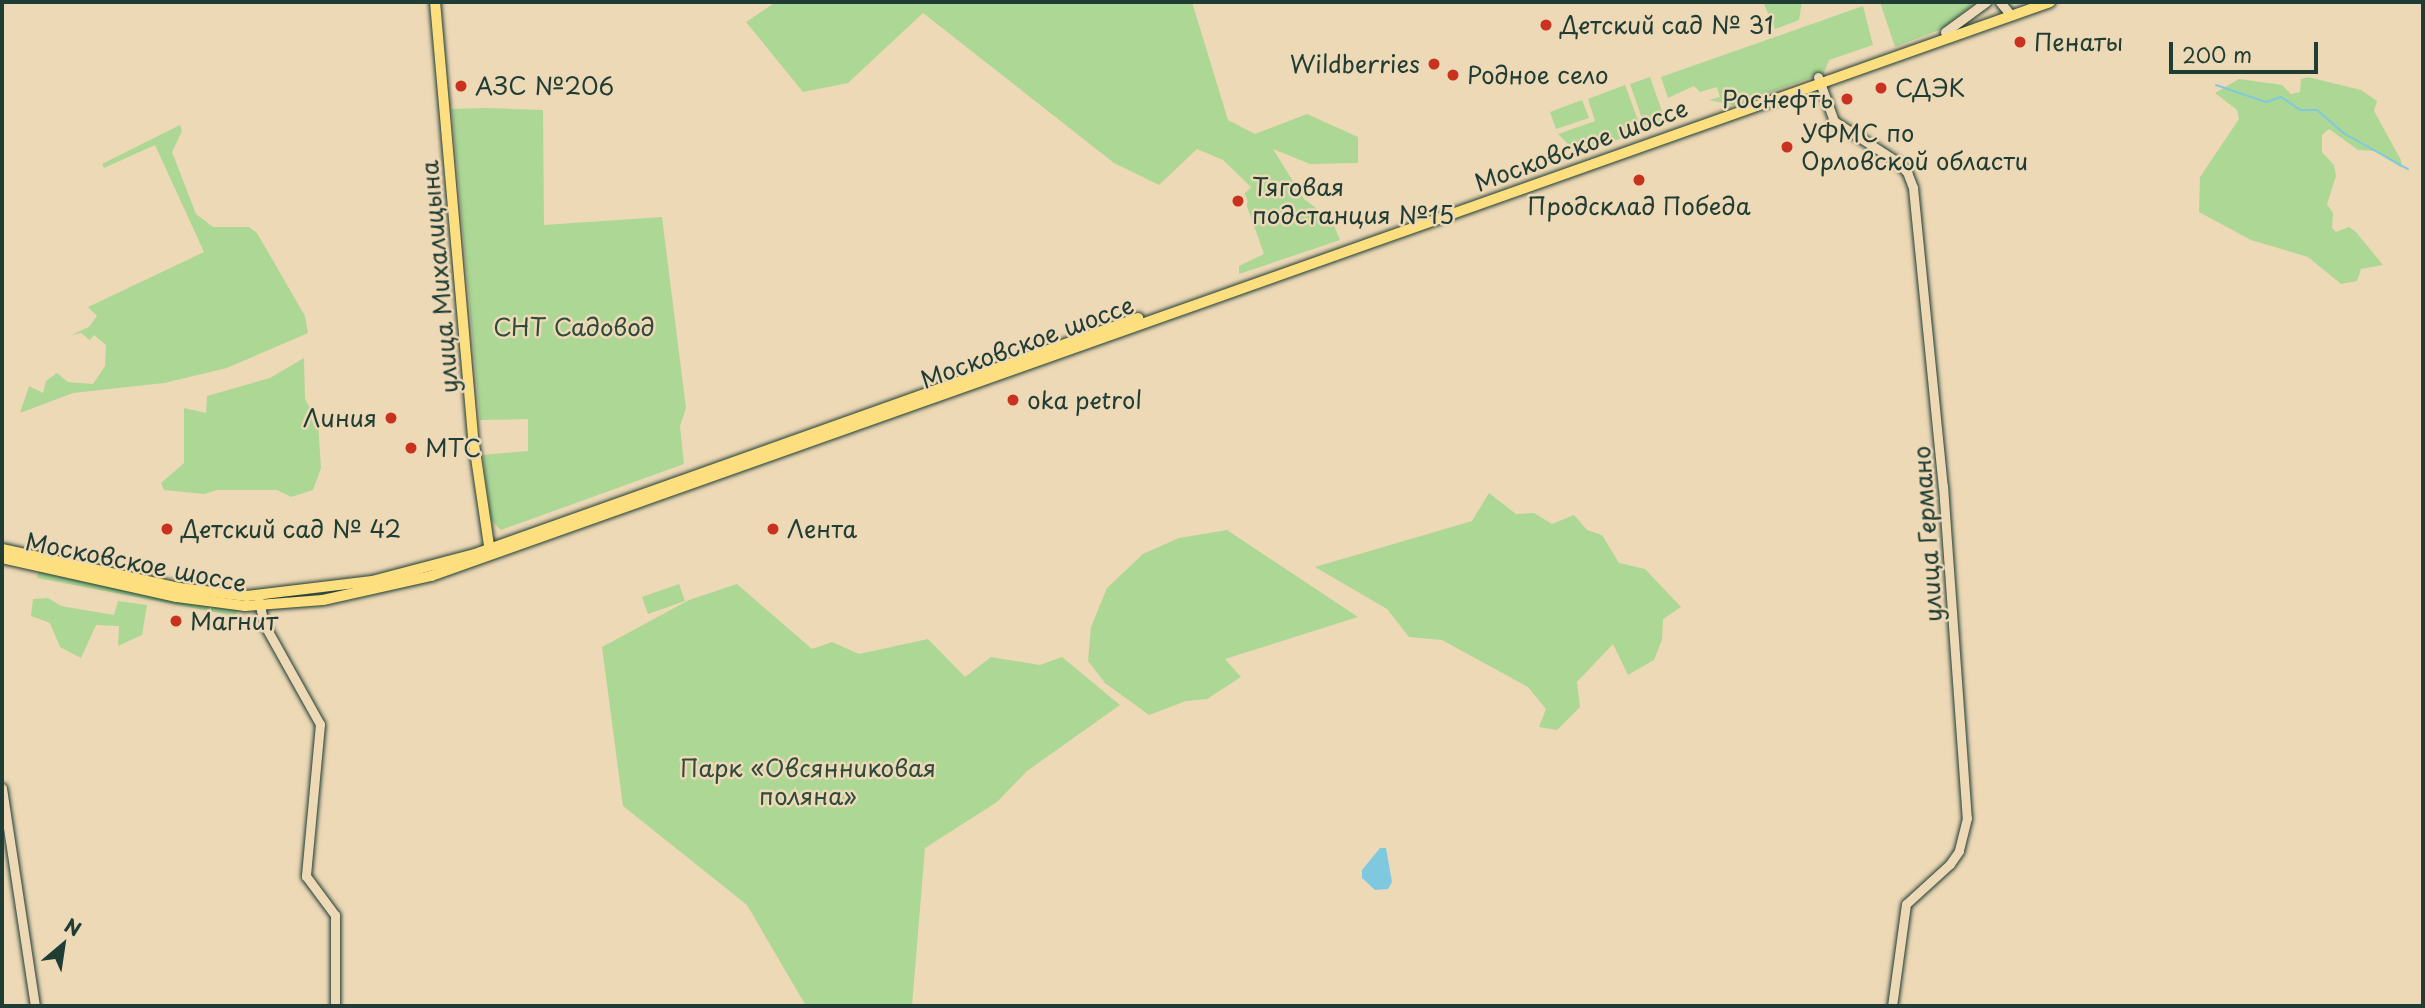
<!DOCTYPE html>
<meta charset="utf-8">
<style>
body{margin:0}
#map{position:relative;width:2425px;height:1008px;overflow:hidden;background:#eed9b7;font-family:"Playpen Sans",sans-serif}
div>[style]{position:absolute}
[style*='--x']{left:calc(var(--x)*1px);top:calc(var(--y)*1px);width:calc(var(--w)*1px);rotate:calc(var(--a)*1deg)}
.green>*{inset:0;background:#add795}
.water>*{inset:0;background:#7fc9e0}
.stream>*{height:2px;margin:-1px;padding:0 1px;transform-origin:1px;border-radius:1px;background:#7fc9e0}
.roads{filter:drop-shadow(0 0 2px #1f3d34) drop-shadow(0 0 2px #1f3d34)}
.secondary>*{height:9px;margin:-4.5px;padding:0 4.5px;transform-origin:4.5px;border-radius:4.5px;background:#eed9b7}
.primary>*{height:10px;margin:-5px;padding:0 5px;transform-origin:5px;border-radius:5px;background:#fddf80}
.dots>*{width:19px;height:19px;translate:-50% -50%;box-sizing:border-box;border:4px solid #eed9b7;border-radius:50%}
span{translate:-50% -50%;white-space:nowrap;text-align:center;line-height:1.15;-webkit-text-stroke:5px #eed9b7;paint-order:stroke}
.poi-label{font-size:24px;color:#1f3d34}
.left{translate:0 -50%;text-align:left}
.right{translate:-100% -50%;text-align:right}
.street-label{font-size:24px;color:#1f3d34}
.park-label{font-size:24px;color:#2d4c3e}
.frame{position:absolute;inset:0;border:4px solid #1f3d34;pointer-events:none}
.north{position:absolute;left:28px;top:910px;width:70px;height:70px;-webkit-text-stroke:5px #eed9b7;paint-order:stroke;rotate:29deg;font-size:19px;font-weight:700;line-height:28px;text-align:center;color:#1f3d34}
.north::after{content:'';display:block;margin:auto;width:24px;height:32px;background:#1f3d34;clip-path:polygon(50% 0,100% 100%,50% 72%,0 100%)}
.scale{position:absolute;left:2169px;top:42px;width:149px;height:32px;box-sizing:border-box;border:4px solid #1f3d34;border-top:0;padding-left:9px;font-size:21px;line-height:24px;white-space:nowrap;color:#1f3d34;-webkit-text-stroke:5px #eed9b7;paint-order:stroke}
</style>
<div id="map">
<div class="green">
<i style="clip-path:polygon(776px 2px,1192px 2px,1228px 120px,1255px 134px,1307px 114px,1358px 137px,1358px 163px,1310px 164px,1273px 149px,1304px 199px,1332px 220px,1340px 240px,1239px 274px,1239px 266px,1264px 254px,1243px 195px,1251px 187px,1223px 160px,1197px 149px,1159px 185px,1114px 163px,923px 13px,848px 83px,803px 92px,746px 22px)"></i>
<i style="clip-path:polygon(1763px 2px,1802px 2px,1799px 20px,1775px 29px)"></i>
<i style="clip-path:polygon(1880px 2px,1976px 2px,1942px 29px,1895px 47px)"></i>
<i style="clip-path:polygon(1863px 6px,1873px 45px,1829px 60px,1824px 73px,1733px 105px,1709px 100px,1720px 97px,1717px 87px,1700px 92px,1694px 86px,1668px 98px,1661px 77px)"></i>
<i style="clip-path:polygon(1650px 77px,1666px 123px,1646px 130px,1630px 84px)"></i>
<i style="clip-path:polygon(2308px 77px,2361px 90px,2377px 101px,2374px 111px,2401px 160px,2402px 168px,2375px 151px,2358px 150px,2329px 129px,2322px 135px,2322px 152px,2334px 165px,2336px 176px,2327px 204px,2333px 213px,2332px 228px,2336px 232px,2349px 227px,2356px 232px,2383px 265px,2361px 269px,2357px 281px,2341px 284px,2308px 257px,2251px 240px,2199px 212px,2200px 177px,2239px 119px,2237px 110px,2215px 93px,2239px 79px,2282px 85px,2291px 94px,2300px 92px,2301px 79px)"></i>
<i style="clip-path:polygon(1625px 85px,1642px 131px,1600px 146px,1572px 148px,1558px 134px,1595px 121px,1588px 99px)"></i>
<i style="clip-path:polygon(1582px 100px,1589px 118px,1556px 129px,1550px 112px)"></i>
<i style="clip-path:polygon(487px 108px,543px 110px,544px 225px,662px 217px,686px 408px,680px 426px,684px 464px,501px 530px,491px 520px,483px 455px,528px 451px,528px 419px,480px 420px,452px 109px)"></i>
<i style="clip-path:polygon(180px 125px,182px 131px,172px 152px,196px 214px,213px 227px,249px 227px,257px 233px,305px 316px,308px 333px,227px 368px,164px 383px,73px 393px,20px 413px,29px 386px,43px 393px,46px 381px,57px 373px,68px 382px,93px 384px,105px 366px,106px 345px,94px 335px,90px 340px,81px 333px,71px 335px,89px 327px,97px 316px,88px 307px,204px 252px,155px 145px,104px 168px,102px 164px)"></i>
<i style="clip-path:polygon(304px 358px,305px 399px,318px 422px,321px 468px,313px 490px,291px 497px,277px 490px,217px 490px,204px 494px,164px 490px,161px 483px,184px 463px,184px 408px,206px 413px,207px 396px,270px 378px)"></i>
<i style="clip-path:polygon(1489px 493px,1516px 514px,1534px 513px,1552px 524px,1574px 515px,1587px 530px,1602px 535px,1619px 563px,1645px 569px,1681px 607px,1663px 619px,1662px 640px,1654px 660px,1628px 675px,1613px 644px,1577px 682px,1580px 707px,1557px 730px,1539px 727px,1546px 709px,1528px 687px,1442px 640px,1409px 637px,1387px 609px,1315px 567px,1472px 521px)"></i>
<i style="clip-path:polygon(1227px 530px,1358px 617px,1225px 659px,1241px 677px,1207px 699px,1186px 701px,1149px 715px,1105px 683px,1088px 661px,1091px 627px,1107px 588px,1143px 554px,1179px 538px)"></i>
<i style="clip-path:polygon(39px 569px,238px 609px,235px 616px,37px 578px)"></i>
<i style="clip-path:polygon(679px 584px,685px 601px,648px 614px,642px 597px)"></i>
<i style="clip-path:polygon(737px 584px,812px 649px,832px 642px,859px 654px,928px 639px,965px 677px,991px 657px,1040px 665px,1062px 657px,1120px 705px,1027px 771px,997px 802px,925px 848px,912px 1006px,806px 1006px,747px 905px,623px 806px,602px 647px,689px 600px)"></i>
<i style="clip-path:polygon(48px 598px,61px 606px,114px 615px,118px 601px,147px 605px,142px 635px,118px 646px,119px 626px,96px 625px,81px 658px,60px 647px,50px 623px,31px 616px,33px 599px)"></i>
</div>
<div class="water">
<i style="clip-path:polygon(1380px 848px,1386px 848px,1392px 882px,1388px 889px,1375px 890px,1362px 878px,1362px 870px)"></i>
</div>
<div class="stream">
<i style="--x:2216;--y:85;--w:53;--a:18.8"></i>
<i style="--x:2266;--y:102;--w:16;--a:-18"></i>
<i style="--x:2281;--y:97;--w:23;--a:34"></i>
<i style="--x:2300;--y:110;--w:17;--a:0"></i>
<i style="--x:2317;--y:110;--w:37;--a:41"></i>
<i style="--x:2345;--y:134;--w:72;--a:29.1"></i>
</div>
<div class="roads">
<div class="secondary">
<i style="--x:2000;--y:2;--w:17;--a:50"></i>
<i style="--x:1945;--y:32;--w:51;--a:-36.2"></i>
<i style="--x:1818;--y:77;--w:47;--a:70"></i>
<i style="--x:1834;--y:121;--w:74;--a:32.8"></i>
<i style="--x:1896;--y:161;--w:16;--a:45"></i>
<i style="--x:1907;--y:172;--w:17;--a:69"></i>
<i style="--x:1913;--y:188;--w:300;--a:84.3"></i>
<i style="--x:1943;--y:486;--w:333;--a:85.9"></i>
<i style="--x:1967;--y:818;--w:34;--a:104"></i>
<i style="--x:1959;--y:851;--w:16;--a:125"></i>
<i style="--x:1950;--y:864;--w:59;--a:137.7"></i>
<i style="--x:1906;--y:904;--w:103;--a:97.8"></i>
<i style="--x:259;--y:601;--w:24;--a:78"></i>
<i style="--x:264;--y:624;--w:115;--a:60.8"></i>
<i style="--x:320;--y:724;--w:153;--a:95.3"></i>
<i style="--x:306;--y:876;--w:49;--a:53.4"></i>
<i style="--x:335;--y:915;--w:91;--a:90"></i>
<i style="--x:2;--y:788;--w:220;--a:81.4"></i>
</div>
<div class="primary">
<i style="--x:435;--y:2;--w:444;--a:85"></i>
<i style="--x:474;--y:444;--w:110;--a:81.6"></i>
<i style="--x:2;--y:549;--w:181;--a:12.4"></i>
<i style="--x:179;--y:588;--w:68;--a:6.7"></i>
<i style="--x:247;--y:596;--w:126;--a:-6.8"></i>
<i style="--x:372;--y:581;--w:106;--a:-14.7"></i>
<i style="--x:475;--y:554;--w:704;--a:-19.59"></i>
<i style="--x:2;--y:558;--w:179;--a:12.6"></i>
<i style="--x:177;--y:597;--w:69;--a:7.5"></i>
<i style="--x:245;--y:606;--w:78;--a:-4.4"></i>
<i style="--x:323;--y:600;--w:111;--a:-12.5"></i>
<i style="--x:431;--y:576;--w:1718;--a:-19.52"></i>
</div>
</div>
<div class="dots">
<i style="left:1546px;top:25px;background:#c8321e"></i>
<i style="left:2020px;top:42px;background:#c8321e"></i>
<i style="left:1434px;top:64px;background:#c8321e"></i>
<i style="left:1453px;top:75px;background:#c8321e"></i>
<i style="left:461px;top:86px;background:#c8321e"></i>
<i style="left:1881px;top:88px;background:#c8321e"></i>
<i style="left:1847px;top:99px;background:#c8321e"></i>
<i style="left:1787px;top:147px;background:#c8321e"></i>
<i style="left:1639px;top:180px;background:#c8321e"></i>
<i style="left:1238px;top:201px;background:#c8321e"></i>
<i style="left:1013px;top:400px;background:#c8321e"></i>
<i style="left:391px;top:418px;background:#c8321e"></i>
<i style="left:411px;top:448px;background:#c8321e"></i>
<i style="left:167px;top:529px;background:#c8321e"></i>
<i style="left:773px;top:529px;background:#c8321e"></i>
<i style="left:176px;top:621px;background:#c8321e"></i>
</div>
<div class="poi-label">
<span class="left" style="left:1560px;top:25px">Детский сад № 31</span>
<span class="left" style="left:2034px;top:42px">Пенаты</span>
<span class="right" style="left:1420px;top:64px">Wildberries</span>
<span class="left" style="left:1467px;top:75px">Родное село</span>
<span class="left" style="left:475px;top:86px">АЗС №206</span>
<span class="left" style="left:1895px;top:88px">СДЭК</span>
<span class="right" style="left:1833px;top:99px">Роснефть</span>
<span class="left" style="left:1801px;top:147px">УФМС по<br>Орловской области</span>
<span class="left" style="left:1252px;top:201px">Тяговая<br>подстанция №15</span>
<span style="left:1639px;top:206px">Продсклад Победа</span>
<span class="left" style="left:1027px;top:400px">oka petrol</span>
<span class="right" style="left:377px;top:418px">Линия</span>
<span class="left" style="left:425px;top:448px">МТС</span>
<span class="left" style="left:181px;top:529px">Детский сад № 42</span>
<span class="left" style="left:787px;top:529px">Лента</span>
<span class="left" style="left:190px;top:621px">Магнит</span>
</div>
<div class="street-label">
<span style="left:1581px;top:145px;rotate:-20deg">Московское шоссе</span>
<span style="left:439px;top:277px;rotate:-95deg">улица Михалицына</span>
<span style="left:1027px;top:342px;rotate:-20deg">Московское шоссе</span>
<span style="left:1927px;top:534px;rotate:-94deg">улица Германо</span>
<span style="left:136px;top:562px;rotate:11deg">Московское шоссе</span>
</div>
<div class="park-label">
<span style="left:574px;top:327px">СНТ Садовод</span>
<span style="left:808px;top:782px">Парк «Овсянниковая<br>поляна»</span>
</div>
<div class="frame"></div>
<div class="north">N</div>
<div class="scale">200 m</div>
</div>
